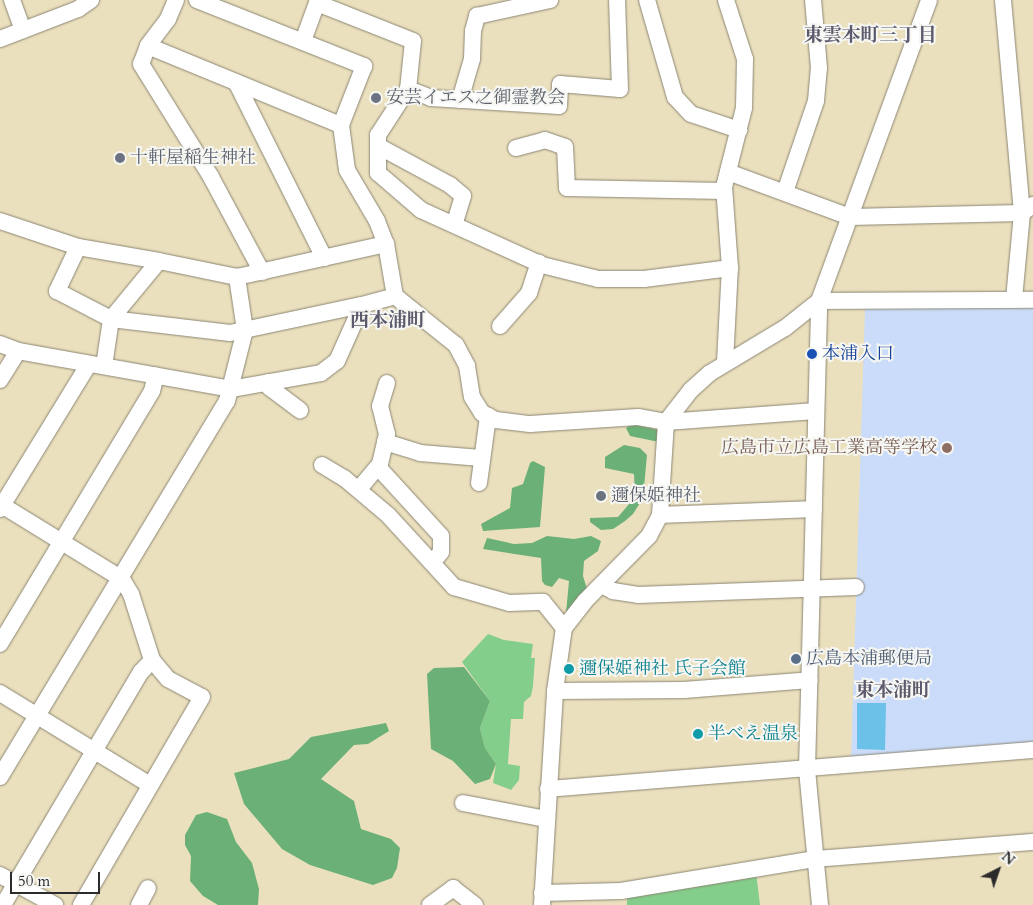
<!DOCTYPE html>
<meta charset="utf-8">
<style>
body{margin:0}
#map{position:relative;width:1033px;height:905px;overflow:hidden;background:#ebe0be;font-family:Cardo,"Noto Serif JP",serif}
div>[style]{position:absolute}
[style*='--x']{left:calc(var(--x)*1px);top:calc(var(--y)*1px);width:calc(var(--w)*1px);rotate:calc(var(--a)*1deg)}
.built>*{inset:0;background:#cadcf9}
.green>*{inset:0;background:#84ce8b}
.forest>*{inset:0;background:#6bb177}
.water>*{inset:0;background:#6bc1e8}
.roads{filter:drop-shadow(0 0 1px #8b8674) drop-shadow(0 0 1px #8b8674)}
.minor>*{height:16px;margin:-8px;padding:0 8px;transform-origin:8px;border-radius:8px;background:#fff}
.dots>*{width:14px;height:14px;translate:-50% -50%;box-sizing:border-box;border:2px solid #f6f6f2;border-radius:50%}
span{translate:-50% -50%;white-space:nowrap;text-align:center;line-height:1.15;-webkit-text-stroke:4px #f6f6f2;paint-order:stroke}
.worship-label{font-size:18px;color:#5b616d}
.left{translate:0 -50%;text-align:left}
.transit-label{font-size:18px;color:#164399}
.education-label{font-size:18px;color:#785e54}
.right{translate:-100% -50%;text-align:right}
.service-label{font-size:18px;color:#4e5e75}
.culture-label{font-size:18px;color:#0d838f}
.neighbourhood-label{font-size:19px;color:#5c596c;font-weight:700}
.north{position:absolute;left:973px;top:845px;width:50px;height:50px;-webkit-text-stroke:4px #f6f6f2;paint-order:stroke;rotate:41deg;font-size:14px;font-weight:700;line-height:20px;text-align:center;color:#2b2b2b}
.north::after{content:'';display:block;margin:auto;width:18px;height:22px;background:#2b2b2b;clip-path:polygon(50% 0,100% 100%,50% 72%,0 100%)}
.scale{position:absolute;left:10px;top:872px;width:90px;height:22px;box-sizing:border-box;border:2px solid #2b2b2b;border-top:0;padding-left:6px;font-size:15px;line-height:18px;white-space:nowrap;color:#2b2b2b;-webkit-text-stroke:4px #f6f6f2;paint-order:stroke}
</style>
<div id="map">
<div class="built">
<i style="clip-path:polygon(865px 308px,1033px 308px,1033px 745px,851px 761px)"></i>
</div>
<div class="green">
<i style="clip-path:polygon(488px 634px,504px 640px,533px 644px,531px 658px,535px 658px,533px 686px,531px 696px,524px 702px,523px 719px,511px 719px,508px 764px,520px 766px,519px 780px,511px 790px,493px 783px,496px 764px,485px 748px,480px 728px,490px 701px,462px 662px)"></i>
<i style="clip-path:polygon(756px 872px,760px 905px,627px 905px,627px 898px)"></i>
</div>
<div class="forest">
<i style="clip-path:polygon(632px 424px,658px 430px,659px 442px,630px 436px,626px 428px)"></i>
<i style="clip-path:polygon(624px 445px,640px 448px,647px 455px,643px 498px,633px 514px,625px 521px,613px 529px,601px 530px,590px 522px,590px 518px,618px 517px,635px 497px,634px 474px,605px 468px,605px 457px)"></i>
<i style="clip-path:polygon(533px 461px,545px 467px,540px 527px,483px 531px,481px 524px,510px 508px,512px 488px,523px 484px,530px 463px)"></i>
<i style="clip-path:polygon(547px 536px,574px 539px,591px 536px,601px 541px,598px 551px,584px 561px,583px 576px,587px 589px,566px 613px,569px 581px,559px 578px,552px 587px,545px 585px,542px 581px,541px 558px,483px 549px,487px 538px,514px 544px,532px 543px)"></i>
<i style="clip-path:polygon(464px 667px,490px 701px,480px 728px,485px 748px,496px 764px,490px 779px,475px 784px,453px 761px,431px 749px,427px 674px,434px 668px)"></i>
<i style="clip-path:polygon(386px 723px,389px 731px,368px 744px,354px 745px,321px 779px,354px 801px,361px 829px,391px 839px,400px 848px,397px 868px,392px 878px,373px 885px,310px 865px,282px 849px,244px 804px,234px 773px,289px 759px,311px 737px)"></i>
<i style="clip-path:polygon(207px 812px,227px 819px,236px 842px,252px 863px,259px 889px,258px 905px,218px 905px,203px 896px,190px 881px,191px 856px,185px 845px,185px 835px,196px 815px)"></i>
</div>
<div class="water">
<i style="clip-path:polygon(857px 703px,886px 703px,885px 750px,857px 749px)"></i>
</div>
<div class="roads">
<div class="minor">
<i style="--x:12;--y:0;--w:32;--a:70"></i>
<i style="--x:176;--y:0;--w:21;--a:113"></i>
<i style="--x:168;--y:19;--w:34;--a:127"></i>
<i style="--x:148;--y:46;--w:19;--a:111"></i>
<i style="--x:141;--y:64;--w:133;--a:58.2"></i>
<i style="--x:211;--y:177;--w:108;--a:61.8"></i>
<i style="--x:197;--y:0;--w:180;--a:21.6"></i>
<i style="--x:364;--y:66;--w:63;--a:111.3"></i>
<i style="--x:341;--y:125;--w:45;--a:82.4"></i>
<i style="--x:347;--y:170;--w:59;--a:59.5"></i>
<i style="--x:377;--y:221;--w:25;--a:69"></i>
<i style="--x:386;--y:244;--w:53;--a:80.2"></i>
<i style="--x:647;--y:0;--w:101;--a:73.9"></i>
<i style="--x:675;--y:97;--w:23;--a:47"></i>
<i style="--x:691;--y:114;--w:51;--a:18.4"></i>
<i style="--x:1003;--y:0;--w:214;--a:84.9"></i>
<i style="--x:1022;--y:213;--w:87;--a:95.3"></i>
<i style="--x:317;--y:3;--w:103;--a:21.6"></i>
<i style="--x:413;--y:41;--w:48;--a:95.9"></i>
<i style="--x:408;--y:89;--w:55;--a:123.1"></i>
<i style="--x:378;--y:135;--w:38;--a:90"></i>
<i style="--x:378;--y:173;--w:57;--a:40.7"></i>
<i style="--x:421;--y:210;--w:133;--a:24.4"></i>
<i style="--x:542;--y:265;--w:58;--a:14"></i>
<i style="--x:598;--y:279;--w:46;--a:0"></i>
<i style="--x:644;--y:279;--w:87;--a:-7.3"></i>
<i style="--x:0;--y:39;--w:84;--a:-21"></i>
<i style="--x:78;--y:9;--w:16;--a:-35"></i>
<i style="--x:303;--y:41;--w:44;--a:-69.9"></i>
<i style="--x:148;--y:46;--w:209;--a:22.3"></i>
<i style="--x:236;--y:82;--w:197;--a:63.4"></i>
<i style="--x:408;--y:89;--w:25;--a:21"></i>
<i style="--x:431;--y:98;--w:128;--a:3.6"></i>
<i style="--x:559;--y:106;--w:22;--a:-87"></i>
<i style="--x:560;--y:84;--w:60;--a:4.8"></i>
<i style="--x:620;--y:89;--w:89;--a:-91.9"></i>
<i style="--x:460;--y:100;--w:43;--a:-73.7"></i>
<i style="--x:472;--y:59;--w:28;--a:-88"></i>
<i style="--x:473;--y:31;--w:16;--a:-75"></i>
<i style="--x:477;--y:16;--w:75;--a:-12.4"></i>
<i style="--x:378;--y:146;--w:82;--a:28.4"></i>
<i style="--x:450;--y:185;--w:17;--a:40"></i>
<i style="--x:463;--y:196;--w:30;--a:107"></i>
<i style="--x:516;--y:148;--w:30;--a:-15"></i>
<i style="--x:545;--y:140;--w:21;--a:19"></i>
<i style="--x:565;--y:147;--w:41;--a:87.2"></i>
<i style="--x:567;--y:188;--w:157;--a:1.1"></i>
<i style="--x:728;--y:172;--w:130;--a:20.2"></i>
<i style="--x:850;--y:217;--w:172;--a:-1.3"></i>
<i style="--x:1022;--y:213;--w:14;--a:-36"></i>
<i style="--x:785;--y:192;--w:96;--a:-71.2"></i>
<i style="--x:816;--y:101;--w:33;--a:-85"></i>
<i style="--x:819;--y:68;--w:68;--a:-95"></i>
<i style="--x:0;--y:221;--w:82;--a:18.4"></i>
<i style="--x:78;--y:247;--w:82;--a:9.8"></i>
<i style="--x:78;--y:247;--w:49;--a:115.5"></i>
<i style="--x:57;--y:291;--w:61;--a:27.4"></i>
<i style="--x:111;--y:319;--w:120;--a:6.7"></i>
<i style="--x:230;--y:333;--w:135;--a:-12"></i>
<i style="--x:500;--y:326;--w:44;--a:-48.7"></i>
<i style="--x:529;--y:293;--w:32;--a:-72"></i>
<i style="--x:0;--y:344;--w:19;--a:21"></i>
<i style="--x:18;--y:351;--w:216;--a:10.1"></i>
<i style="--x:231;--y:389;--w:91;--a:-10.1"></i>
<i style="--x:321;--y:373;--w:20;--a:-37"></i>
<i style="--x:337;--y:361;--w:61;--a:-65.9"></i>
<i style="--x:362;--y:305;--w:34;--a:-15"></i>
<i style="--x:395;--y:296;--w:78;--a:38.8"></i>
<i style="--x:456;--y:345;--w:24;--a:62"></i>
<i style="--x:467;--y:366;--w:31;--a:81"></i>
<i style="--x:472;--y:397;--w:19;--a:58"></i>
<i style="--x:482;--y:413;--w:16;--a:27"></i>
<i style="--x:496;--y:420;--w:34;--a:7"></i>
<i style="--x:530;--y:424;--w:108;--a:-3.7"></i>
<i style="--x:638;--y:417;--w:28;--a:10"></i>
<i style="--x:666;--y:422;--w:150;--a:-4.2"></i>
<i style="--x:725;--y:362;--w:94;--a:-87"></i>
<i style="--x:730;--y:268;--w:81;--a:-94.2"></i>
<i style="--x:724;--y:187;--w:81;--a:-75.8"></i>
<i style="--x:744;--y:108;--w:49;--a:-88.8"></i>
<i style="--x:745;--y:59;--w:62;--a:-107.9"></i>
<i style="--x:104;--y:366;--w:48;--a:-81.5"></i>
<i style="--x:111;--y:319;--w:75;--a:-50.4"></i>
<i style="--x:159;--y:261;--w:80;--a:11.6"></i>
<i style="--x:237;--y:277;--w:153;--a:-12.5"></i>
<i style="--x:0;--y:380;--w:34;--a:-58"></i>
<i style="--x:268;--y:382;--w:5;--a:79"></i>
<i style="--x:269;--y:387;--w:39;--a:37"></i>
<i style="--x:385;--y:442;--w:37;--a:17"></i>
<i style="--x:420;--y:453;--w:61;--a:4.7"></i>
<i style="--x:322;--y:465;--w:26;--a:31"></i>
<i style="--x:344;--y:478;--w:57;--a:40.1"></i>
<i style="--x:388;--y:515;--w:98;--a:47.5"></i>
<i style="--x:454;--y:587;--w:57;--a:16.2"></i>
<i style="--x:509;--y:603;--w:34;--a:-2"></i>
<i style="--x:543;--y:602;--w:33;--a:51"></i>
<i style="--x:378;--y:467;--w:93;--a:47.6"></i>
<i style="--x:441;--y:536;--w:16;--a:90"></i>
<i style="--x:441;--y:552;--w:14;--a:129"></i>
<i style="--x:479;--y:483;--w:68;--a:-82.3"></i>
<i style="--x:359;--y:489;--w:33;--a:-50"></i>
<i style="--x:380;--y:464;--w:31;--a:-77"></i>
<i style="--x:387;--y:434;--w:29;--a:-104"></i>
<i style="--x:380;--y:406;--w:24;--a:-73"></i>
<i style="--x:0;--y:504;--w:143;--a:31.6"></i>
<i style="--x:122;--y:579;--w:17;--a:59"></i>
<i style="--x:131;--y:594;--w:69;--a:72.3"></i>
<i style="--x:152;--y:660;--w:25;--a:50"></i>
<i style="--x:168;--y:679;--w:38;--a:28"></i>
<i style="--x:202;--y:697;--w:241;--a:120.2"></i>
<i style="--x:0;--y:509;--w:170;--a:-58.5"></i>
<i style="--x:660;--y:515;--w:154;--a:-2.2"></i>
<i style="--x:602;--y:585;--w:13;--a:29"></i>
<i style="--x:613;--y:591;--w:25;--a:9"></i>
<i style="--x:638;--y:595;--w:218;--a:-2.1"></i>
<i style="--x:0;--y:644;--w:295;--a:-59"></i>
<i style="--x:152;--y:391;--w:16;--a:-76"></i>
<i style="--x:555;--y:691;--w:129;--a:-0.4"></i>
<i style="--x:684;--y:690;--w:126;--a:-4.5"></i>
<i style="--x:0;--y:693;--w:176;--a:31.5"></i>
<i style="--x:0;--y:777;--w:439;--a:-58.9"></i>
<i style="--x:227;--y:401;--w:73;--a:-75.8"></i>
<i style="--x:245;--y:330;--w:54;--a:-98.6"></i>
<i style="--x:548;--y:789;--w:487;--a:-4.6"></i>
<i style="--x:463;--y:803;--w:85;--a:10.9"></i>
<i style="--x:0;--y:875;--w:63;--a:28.6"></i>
<i style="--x:542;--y:893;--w:79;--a:-1.5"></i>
<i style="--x:621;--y:891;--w:197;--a:-9.4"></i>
<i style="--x:815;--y:859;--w:219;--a:-4.5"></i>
<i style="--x:3;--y:905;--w:271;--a:-59.4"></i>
<i style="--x:141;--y:672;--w:16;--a:-47"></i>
<i style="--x:139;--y:905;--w:19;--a:-62"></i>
<i style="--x:430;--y:905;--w:29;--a:-36"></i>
<i style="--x:453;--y:888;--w:28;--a:38"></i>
<i style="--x:542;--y:905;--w:214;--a:-86.5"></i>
<i style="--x:555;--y:691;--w:64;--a:-81.9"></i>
<i style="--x:564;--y:628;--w:34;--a:-52"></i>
<i style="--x:585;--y:601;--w:91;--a:-45.4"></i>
<i style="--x:649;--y:536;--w:24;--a:-62"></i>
<i style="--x:660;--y:515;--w:93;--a:-86.3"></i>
<i style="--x:666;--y:422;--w:41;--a:-52"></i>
<i style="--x:691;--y:390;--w:25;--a:-42"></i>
<i style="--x:710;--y:373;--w:87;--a:-31"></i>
<i style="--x:785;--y:328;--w:43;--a:-38.5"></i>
<i style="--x:819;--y:301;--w:214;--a:-0.3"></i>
<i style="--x:820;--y:905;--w:137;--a:-95.5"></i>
<i style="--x:807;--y:769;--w:468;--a:-88.5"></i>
<i style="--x:819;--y:301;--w:320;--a:-69.9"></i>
</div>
</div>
<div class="dots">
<i style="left:376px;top:98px;background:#6b7280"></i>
<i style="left:120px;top:158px;background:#6b7280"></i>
<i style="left:812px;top:354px;background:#1a4fb4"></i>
<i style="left:947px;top:448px;background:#8d6e63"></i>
<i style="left:601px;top:496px;background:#6b7280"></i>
<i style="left:796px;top:659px;background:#5c6f8a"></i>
<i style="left:569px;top:669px;background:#0f9aa8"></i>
<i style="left:698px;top:734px;background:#0f9aa8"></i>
</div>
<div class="worship-label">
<span class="left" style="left:386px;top:98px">安芸イエス之御霊教会</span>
<span class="left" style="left:130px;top:158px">十軒屋稲生神社</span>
<span class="left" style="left:611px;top:496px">邇保姫神社</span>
</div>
<div class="transit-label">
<span class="left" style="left:822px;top:354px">本浦入口</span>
</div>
<div class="education-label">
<span class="right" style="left:937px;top:448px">広島市立広島工業高等学校</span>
</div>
<div class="service-label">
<span class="left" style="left:806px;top:659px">広島本浦郵便局</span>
</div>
<div class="culture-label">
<span class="left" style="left:579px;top:669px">邇保姫神社 氏子会館</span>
<span class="left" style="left:708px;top:734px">半べえ温泉</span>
</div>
<div class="neighbourhood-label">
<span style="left:870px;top:36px">東雲本町三丁目</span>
<span style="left:388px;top:321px">西本浦町</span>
<span style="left:893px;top:691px">東本浦町</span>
</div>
<div class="north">N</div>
<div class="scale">50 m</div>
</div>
